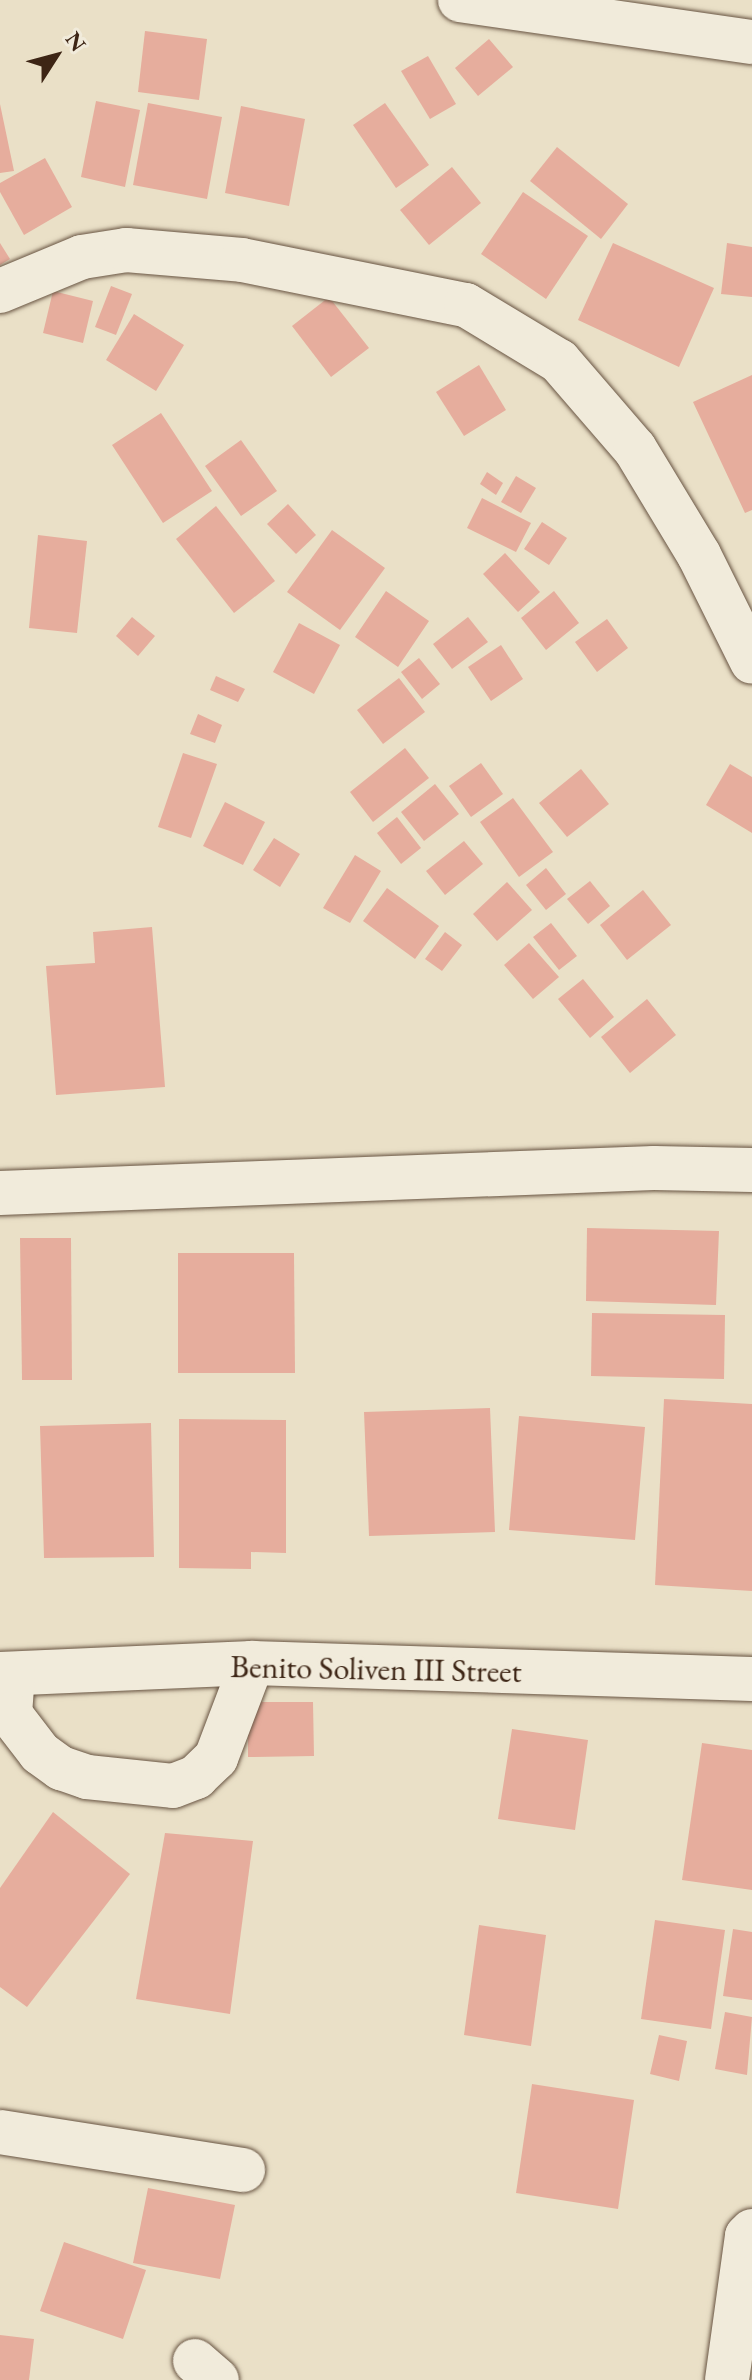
<!DOCTYPE html>
<meta charset="utf-8">
<style>
body{margin:0}
#map{position:relative;width:752px;height:2380px;overflow:hidden;background:#eae0c7;font-family:"EB Garamond",serif}
div>[style]{position:absolute}
[style*='--x']{left:calc(var(--x)*1px);top:calc(var(--y)*1px);width:calc(var(--w)*1px);rotate:calc(var(--a)*1deg)}
.building>*{inset:0;background:#e6ad9d}
.roads{filter:drop-shadow(0 0 2px #685442) drop-shadow(0 0 2px #685442)}
.minor>*{height:44px;margin:-22px;padding:0 22px;transform-origin:22px;border-radius:22px;background:#f1ebdb}
span{translate:-50% -50%;white-space:nowrap;text-align:center;line-height:1.15;-webkit-text-stroke:6px #f1ebdb;paint-order:stroke}
.street-label{font-size:32px;color:#3d2515}
.north{position:absolute;left:16px;top:16px;width:80px;height:80px;-webkit-text-stroke:6px #f1ebdb;paint-order:stroke;rotate:54deg;font-size:22px;font-weight:700;line-height:32px;text-align:center;color:#3d2515}
.north::after{content:'';display:block;margin:auto;width:28px;height:36px;background:#3d2515;clip-path:polygon(50% 0,100% 100%,50% 72%,0 100%)}
</style>
<div id="map">
<div class="building">
<i style="clip-path:polygon(145px 31px,207px 39px,199px 100px,138px 92px)"></i>
<i style="clip-path:polygon(489px 39px,513px 67px,478px 96px,455px 68px)"></i>
<i style="clip-path:polygon(428px 56px,456px 104px,430px 119px,401px 71px)"></i>
<i style="clip-path:polygon(96px 101px,140px 110px,125px 187px,81px 177px)"></i>
<i style="clip-path:polygon(148px 103px,222px 117px,207px 199px,133px 185px)"></i>
<i style="clip-path:polygon(385px 103px,429px 165px,396px 188px,353px 125px)"></i>
<i style="clip-path:polygon(0 104px,14px 171px,0 173px)"></i>
<i style="clip-path:polygon(241px 106px,305px 119px,289px 206px,225px 193px)"></i>
<i style="clip-path:polygon(557px 147px,628px 204px,601px 239px,530px 181px)"></i>
<i style="clip-path:polygon(45px 158px,72px 207px,24px 235px,0 192px,0 183px)"></i>
<i style="clip-path:polygon(452px 167px,481px 203px,429px 245px,400px 210px)"></i>
<i style="clip-path:polygon(523px 192px,588px 236px,546px 299px,481px 254px)"></i>
<i style="clip-path:polygon(0 243px,10px 259px,0 265px)"></i>
<i style="clip-path:polygon(613px 243px,714px 288px,679px 367px,578px 320px)"></i>
<i style="clip-path:polygon(727px 243px,752px 247px,752px 297px,721px 294px)"></i>
<i style="clip-path:polygon(111px 286px,132px 294px,116px 335px,95px 327px)"></i>
<i style="clip-path:polygon(53px 291px,93px 301px,83px 343px,43px 333px)"></i>
<i style="clip-path:polygon(329px 297px,369px 348px,331px 377px,292px 326px)"></i>
<i style="clip-path:polygon(134px 314px,184px 345px,156px 391px,106px 360px)"></i>
<i style="clip-path:polygon(479px 365px,506px 410px,464px 436px,436px 392px)"></i>
<i style="clip-path:polygon(752px 375px,752px 510px,745px 513px,693px 402px)"></i>
<i style="clip-path:polygon(161px 413px,212px 491px,163px 523px,112px 445px)"></i>
<i style="clip-path:polygon(241px 440px,277px 491px,241px 516px,205px 466px)"></i>
<i style="clip-path:polygon(487px 472px,503px 483px,496px 495px,480px 484px)"></i>
<i style="clip-path:polygon(516px 476px,536px 488px,521px 513px,501px 502px)"></i>
<i style="clip-path:polygon(482px 498px,531px 523px,516px 552px,467px 528px)"></i>
<i style="clip-path:polygon(288px 504px,316px 535px,296px 554px,267px 524px)"></i>
<i style="clip-path:polygon(216px 506px,275px 581px,234px 613px,176px 539px)"></i>
<i style="clip-path:polygon(542px 522px,567px 538px,549px 565px,524px 549px)"></i>
<i style="clip-path:polygon(332px 530px,385px 568px,340px 630px,287px 592px)"></i>
<i style="clip-path:polygon(38px 535px,87px 541px,77px 633px,29px 628px)"></i>
<i style="clip-path:polygon(505px 553px,540px 592px,518px 612px,483px 574px)"></i>
<i style="clip-path:polygon(386px 591px,429px 621px,398px 667px,355px 637px)"></i>
<i style="clip-path:polygon(554px 591px,579px 623px,546px 650px,521px 618px)"></i>
<i style="clip-path:polygon(132px 617px,155px 636px,138px 656px,116px 636px)"></i>
<i style="clip-path:polygon(468px 617px,488px 642px,452px 669px,433px 644px)"></i>
<i style="clip-path:polygon(607px 619px,628px 648px,597px 672px,575px 642px)"></i>
<i style="clip-path:polygon(299px 623px,340px 645px,314px 694px,273px 672px)"></i>
<i style="clip-path:polygon(501px 645px,523px 679px,491px 701px,468px 667px)"></i>
<i style="clip-path:polygon(419px 658px,440px 684px,422px 699px,401px 672px)"></i>
<i style="clip-path:polygon(216px 676px,245px 689px,238px 702px,210px 690px)"></i>
<i style="clip-path:polygon(399px 678px,425px 712px,383px 744px,357px 710px)"></i>
<i style="clip-path:polygon(198px 714px,222px 725px,215px 743px,190px 734px)"></i>
<i style="clip-path:polygon(405px 748px,429px 778px,373px 822px,350px 792px)"></i>
<i style="clip-path:polygon(183px 753px,217px 764px,191px 838px,158px 827px)"></i>
<i style="clip-path:polygon(481px 763px,503px 794px,471px 817px,449px 786px)"></i>
<i style="clip-path:polygon(730px 764px,752px 777px,752px 833px,706px 805px)"></i>
<i style="clip-path:polygon(581px 769px,609px 804px,567px 837px,539px 803px)"></i>
<i style="clip-path:polygon(435px 784px,459px 814px,424px 841px,401px 812px)"></i>
<i style="clip-path:polygon(513px 798px,553px 852px,519px 877px,480px 822px)"></i>
<i style="clip-path:polygon(225px 802px,265px 822px,243px 865px,203px 846px)"></i>
<i style="clip-path:polygon(397px 817px,421px 848px,401px 864px,377px 833px)"></i>
<i style="clip-path:polygon(274px 838px,300px 854px,280px 887px,253px 870px)"></i>
<i style="clip-path:polygon(464px 841px,483px 864px,445px 895px,426px 871px)"></i>
<i style="clip-path:polygon(355px 855px,381px 871px,350px 923px,323px 908px)"></i>
<i style="clip-path:polygon(546px 868px,566px 894px,546px 910px,526px 885px)"></i>
<i style="clip-path:polygon(590px 881px,610px 906px,588px 924px,567px 899px)"></i>
<i style="clip-path:polygon(507px 882px,532px 910px,497px 941px,473px 914px)"></i>
<i style="clip-path:polygon(387px 888px,439px 926px,415px 959px,363px 921px)"></i>
<i style="clip-path:polygon(643px 890px,671px 925px,627px 960px,600px 925px)"></i>
<i style="clip-path:polygon(551px 923px,577px 956px,559px 970px,533px 937px)"></i>
<i style="clip-path:polygon(152px 927px,165px 1087px,56px 1095px,46px 966px,95px 963px,93px 932px)"></i>
<i style="clip-path:polygon(445px 932px,462px 945px,442px 971px,425px 959px)"></i>
<i style="clip-path:polygon(529px 943px,559px 977px,533px 999px,504px 965px)"></i>
<i style="clip-path:polygon(583px 979px,614px 1017px,590px 1038px,558px 999px)"></i>
<i style="clip-path:polygon(647px 999px,676px 1035px,630px 1073px,601px 1037px)"></i>
<i style="clip-path:polygon(587px 1228px,719px 1231px,716px 1305px,586px 1301px)"></i>
<i style="clip-path:polygon(20px 1238px,71px 1238px,72px 1380px,22px 1380px)"></i>
<i style="clip-path:polygon(178px 1253px,294px 1253px,295px 1373px,178px 1373px)"></i>
<i style="clip-path:polygon(592px 1313px,725px 1315px,724px 1379px,591px 1376px)"></i>
<i style="clip-path:polygon(664px 1399px,752px 1404px,752px 1591px,655px 1585px)"></i>
<i style="clip-path:polygon(490px 1408px,495px 1532px,369px 1536px,364px 1412px)"></i>
<i style="clip-path:polygon(519px 1416px,645px 1427px,635px 1540px,509px 1530px)"></i>
<i style="clip-path:polygon(179px 1419px,286px 1420px,286px 1553px,251px 1552px,251px 1569px,179px 1568px)"></i>
<i style="clip-path:polygon(151px 1423px,154px 1557px,44px 1558px,40px 1426px)"></i>
<i style="clip-path:polygon(248px 1702px,313px 1702px,314px 1756px,248px 1757px)"></i>
<i style="clip-path:polygon(512px 1729px,588px 1740px,575px 1830px,498px 1819px)"></i>
<i style="clip-path:polygon(702px 1743px,752px 1750px,752px 1890px,682px 1880px)"></i>
<i style="clip-path:polygon(53px 1812px,130px 1874px,27px 2007px,0 1987px,0 1888px)"></i>
<i style="clip-path:polygon(165px 1833px,253px 1841px,230px 2014px,136px 1999px)"></i>
<i style="clip-path:polygon(655px 1920px,725px 1930px,711px 2029px,641px 2019px)"></i>
<i style="clip-path:polygon(479px 1925px,546px 1935px,531px 2046px,464px 2035px)"></i>
<i style="clip-path:polygon(733px 1929px,752px 1932px,752px 2000px,723px 1996px)"></i>
<i style="clip-path:polygon(725px 2012px,752px 2017px,747px 2075px,715px 2069px)"></i>
<i style="clip-path:polygon(659px 2035px,687px 2041px,679px 2081px,650px 2074px)"></i>
<i style="clip-path:polygon(532px 2084px,634px 2100px,618px 2209px,516px 2193px)"></i>
<i style="clip-path:polygon(148px 2188px,235px 2205px,220px 2279px,133px 2263px)"></i>
<i style="clip-path:polygon(64px 2242px,146px 2270px,123px 2339px,40px 2311px)"></i>
<i style="clip-path:polygon(0 2335px,34px 2339px,29px 2380px,0 2380px)"></i>
</div>
<div class="roads">
<div class="minor">
<i style="--x:460;--y:0;--w:295;--a:8.2"></i>
<i style="--x:0;--y:291;--w:89;--a:-22.5"></i>
<i style="--x:82;--y:257;--w:45;--a:-9"></i>
<i style="--x:126;--y:250;--w:116;--a:4.9"></i>
<i style="--x:242;--y:260;--w:228;--a:11.4"></i>
<i style="--x:466;--y:305;--w:109;--a:31.1"></i>
<i style="--x:559;--y:361;--w:116;--a:49.2"></i>
<i style="--x:635;--y:449;--w:124;--a:58.9"></i>
<i style="--x:699;--y:555;--w:119;--a:63.6"></i>
<i style="--x:0;--y:1193;--w:654;--a:-2.19"></i>
<i style="--x:654;--y:1168;--w:98;--a:1.2"></i>
<i style="--x:0;--y:1674;--w:252;--a:-2.5"></i>
<i style="--x:252;--y:1663;--w:500;--a:1.83"></i>
<i style="--x:13;--y:1674;--w:40;--a:94.3"></i>
<i style="--x:10;--y:1714;--w:49;--a:52.4"></i>
<i style="--x:40;--y:1753;--w:26;--a:36"></i>
<i style="--x:61;--y:1768;--w:28;--a:19"></i>
<i style="--x:87;--y:1777;--w:86;--a:6"></i>
<i style="--x:173;--y:1786;--w:25;--a:-21"></i>
<i style="--x:196;--y:1777;--w:28;--a:-44"></i>
<i style="--x:216;--y:1758;--w:102;--a:-69.2"></i>
<i style="--x:0;--y:2132;--w:246;--a:8.9"></i>
<i style="--x:195;--y:2361;--w:29;--a:41"></i>
<i style="--x:727;--y:2380;--w:145;--a:-82.1"></i>
<i style="--x:747;--y:2236;--w:7;--a:-45"></i>
</div>
</div>
<div class="street-label">
<span style="left:376px;top:1669px;rotate:1deg">Benito Soliven Ⅲ Street</span>
</div>
<div class="north">N</div>
</div>
